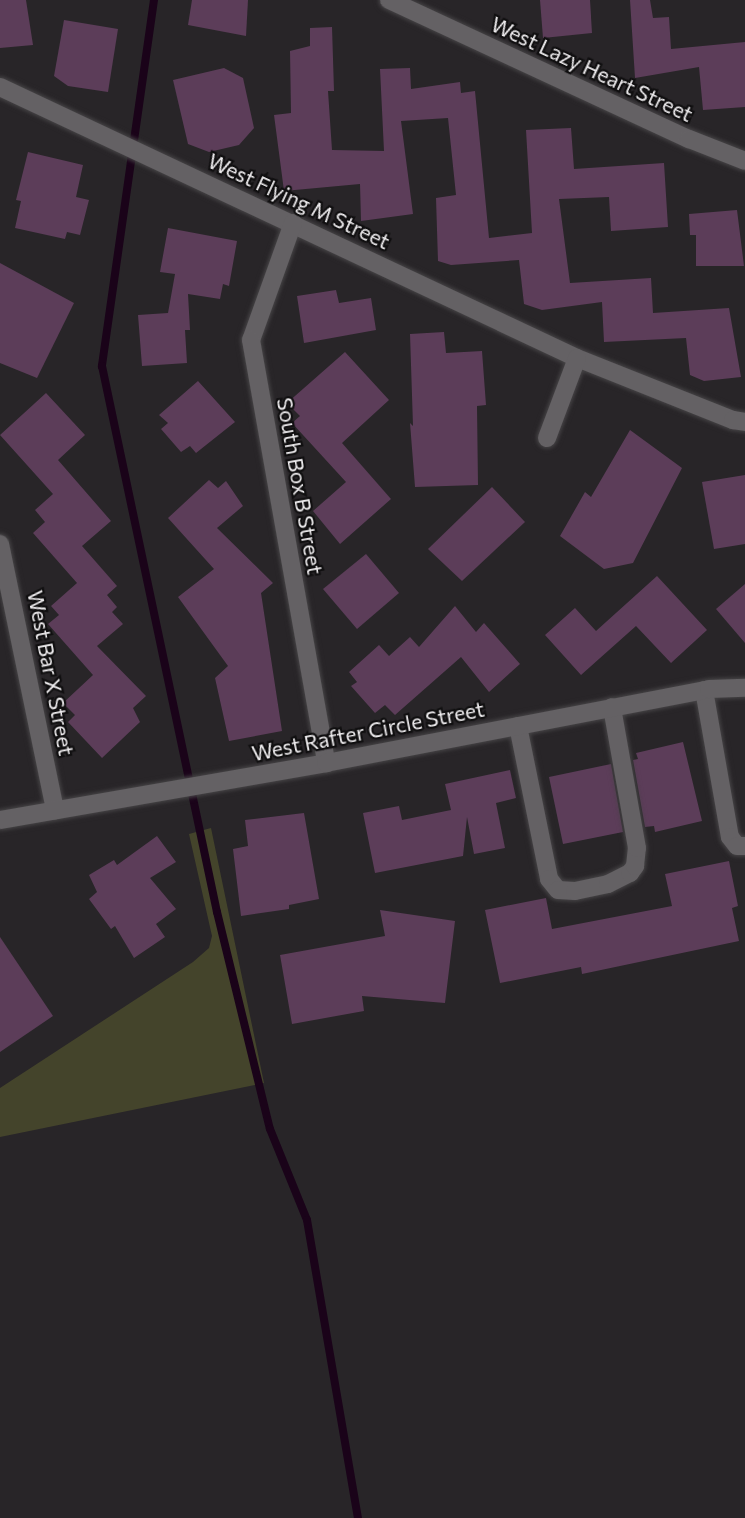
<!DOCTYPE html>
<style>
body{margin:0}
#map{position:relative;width:745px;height:1518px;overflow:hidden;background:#282528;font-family:Commissioner,sans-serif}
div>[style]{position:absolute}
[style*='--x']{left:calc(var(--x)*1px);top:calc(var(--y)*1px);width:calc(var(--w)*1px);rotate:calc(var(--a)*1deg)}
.green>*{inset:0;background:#44442b}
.stream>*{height:8px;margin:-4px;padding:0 4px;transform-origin:4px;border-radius:4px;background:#1a0319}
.building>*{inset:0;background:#5c3d59}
.roads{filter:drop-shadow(0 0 2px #464446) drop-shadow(0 0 2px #464446)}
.minor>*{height:18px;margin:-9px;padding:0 9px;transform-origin:9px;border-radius:9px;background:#646164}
span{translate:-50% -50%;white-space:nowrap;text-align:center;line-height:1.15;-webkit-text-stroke:4.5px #100f10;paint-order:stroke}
.street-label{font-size:21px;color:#efedef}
</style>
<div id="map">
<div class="green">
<i style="clip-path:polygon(211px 828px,264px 1083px,0 1137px,0 1088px,193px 962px,209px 948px,212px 936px,189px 834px)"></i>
</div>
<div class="stream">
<i style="--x:154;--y:0;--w:370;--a:98.1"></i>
<i style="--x:102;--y:366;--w:558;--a:78.11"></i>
<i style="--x:217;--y:912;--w:223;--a:76.3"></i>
<i style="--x:270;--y:1129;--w:98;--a:67.9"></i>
<i style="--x:307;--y:1220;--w:302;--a:80.3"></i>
</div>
<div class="building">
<i style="clip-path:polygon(0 0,26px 0,33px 45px,0 48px)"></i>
<i style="clip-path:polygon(192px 0,248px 0,246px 36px,188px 25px)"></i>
<i style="clip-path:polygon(540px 0,590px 0,592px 33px,543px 38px)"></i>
<i style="clip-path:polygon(630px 0,650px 0,653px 18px,669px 17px,671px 49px,745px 42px,745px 107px,703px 110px,699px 67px,635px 78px)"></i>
<i style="clip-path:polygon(64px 20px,118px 29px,108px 92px,68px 86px,54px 76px)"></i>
<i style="clip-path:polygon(332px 27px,334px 91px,328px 91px,332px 150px,384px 151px,380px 69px,410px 68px,411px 89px,460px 82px,461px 93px,475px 91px,489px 238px,532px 233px,526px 130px,571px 128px,574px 169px,664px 163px,668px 227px,611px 231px,609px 197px,559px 199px,570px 283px,651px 278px,653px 313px,729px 308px,741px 377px,704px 381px,690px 375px,686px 338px,604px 342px,602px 302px,542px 310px,524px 304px,519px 260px,451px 265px,438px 261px,436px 198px,456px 195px,448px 118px,401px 121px,413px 214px,361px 221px,360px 184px,284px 191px,274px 115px,291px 113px,290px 51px,310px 46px,310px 28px)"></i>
<i style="clip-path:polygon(224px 68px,243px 78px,254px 128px,239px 145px,209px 152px,188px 144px,173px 80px)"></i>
<i style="clip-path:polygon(28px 152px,83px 165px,76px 197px,89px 200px,80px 235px,67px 232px,65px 239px,15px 228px,21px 201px,16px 200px)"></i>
<i style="clip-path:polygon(737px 210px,744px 266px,696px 266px,696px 235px,690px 235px,689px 214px)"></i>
<i style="clip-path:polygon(168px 228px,237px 241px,229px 286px,223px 284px,220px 299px,188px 294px,190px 330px,185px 330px,187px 363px,142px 366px,138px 315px,168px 313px,175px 274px,160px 272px)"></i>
<i style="clip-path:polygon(0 263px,74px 303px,37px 378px,0 363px)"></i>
<i style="clip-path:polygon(336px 290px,339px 303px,371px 298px,376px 330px,304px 343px,297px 296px)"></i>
<i style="clip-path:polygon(444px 332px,446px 353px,482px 351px,486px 405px,477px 406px,478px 485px,415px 487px,410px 423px,413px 426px,410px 334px)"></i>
<i style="clip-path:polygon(345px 352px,389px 400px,342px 443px,391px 499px,340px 544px,313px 511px,346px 482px,292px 423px,300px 416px,287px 403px)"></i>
<i style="clip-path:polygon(198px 381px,235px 422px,196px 453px,190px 446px,181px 452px,161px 429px,168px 423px,159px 415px)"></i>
<i style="clip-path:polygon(46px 393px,85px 435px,58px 460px,111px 521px,82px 546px,117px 586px,107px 595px,117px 607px,112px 612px,123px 624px,97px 646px,146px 696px,133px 708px,140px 722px,102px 758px,68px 722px,75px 715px,63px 703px,93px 675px,48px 624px,59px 615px,51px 606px,77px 583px,33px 533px,45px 522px,35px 510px,53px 494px,0 435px)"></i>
<i style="clip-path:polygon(630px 430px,682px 468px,633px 563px,604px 569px,560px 536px,585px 492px,591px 497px)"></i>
<i style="clip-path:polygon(745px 475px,745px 544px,714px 549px,702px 482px)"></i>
<i style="clip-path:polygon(209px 480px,218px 488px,226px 481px,243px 506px,217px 528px,273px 583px,261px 593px,282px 731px,229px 741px,215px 678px,228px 666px,178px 597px,214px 569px,168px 518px)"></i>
<i style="clip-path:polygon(492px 487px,525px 522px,462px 581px,428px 549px)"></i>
<i style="clip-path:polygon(366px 554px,399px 593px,357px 629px,323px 589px)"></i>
<i style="clip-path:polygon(657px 576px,707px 630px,671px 663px,636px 626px,581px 675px,545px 635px,575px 608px,596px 631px)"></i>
<i style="clip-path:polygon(745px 584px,745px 643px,716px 609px)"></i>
<i style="clip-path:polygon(455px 606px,476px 632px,484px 623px,520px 664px,489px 692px,461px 657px,395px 715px,385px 705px,375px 713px,351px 686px,357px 682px,349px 672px,379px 645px,389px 656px,410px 637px,419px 647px)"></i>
<i style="clip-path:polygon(683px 742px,702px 821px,655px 832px,654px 826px,645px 827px,633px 760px,638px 759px,636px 753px)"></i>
<i style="clip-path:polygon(611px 764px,623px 832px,563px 844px,549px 777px)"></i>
<i style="clip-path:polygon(510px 770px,516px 798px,496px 803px,505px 848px,474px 854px,467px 817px,463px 856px,375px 873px,363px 813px,399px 806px,402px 820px,451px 810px,445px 784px)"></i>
<i style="clip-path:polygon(304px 813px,319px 899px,289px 905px,289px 909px,241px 916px,233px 849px,248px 846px,245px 820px)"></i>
<i style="clip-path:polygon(157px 836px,176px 862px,150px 878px,176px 909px,156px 924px,165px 937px,134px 958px,115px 926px,111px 929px,89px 899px,97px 892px,89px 875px,114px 860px,117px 865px)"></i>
<i style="clip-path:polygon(729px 861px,738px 906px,732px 908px,739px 941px,582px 974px,581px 967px,500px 983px,485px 910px,546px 898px,552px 929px,672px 906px,665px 874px)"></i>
<i style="clip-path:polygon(380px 910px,455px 921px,445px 1003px,362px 996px,364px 1011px,292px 1024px,280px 955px,385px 936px)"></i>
<i style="clip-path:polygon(0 937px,53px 1016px,0 1052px)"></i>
</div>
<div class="roads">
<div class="minor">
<i style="--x:389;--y:0;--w:331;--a:24.9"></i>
<i style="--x:689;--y:139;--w:60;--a:21.4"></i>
<i style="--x:0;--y:87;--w:637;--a:25.16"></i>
<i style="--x:577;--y:358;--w:168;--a:21.7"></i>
<i style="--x:733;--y:420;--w:12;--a:9"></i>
<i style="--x:293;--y:223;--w:124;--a:109.7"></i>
<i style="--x:251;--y:340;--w:430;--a:79.9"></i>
<i style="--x:547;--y:438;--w:85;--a:-69.4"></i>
<i style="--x:0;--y:544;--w:272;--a:78.3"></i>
<i style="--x:704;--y:690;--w:149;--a:80"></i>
<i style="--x:730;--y:837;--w:11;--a:52"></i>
<i style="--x:737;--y:846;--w:8;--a:0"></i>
<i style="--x:518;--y:726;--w:156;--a:78.5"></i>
<i style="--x:549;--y:879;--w:14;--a:51"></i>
<i style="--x:558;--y:890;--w:17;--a:3"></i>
<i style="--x:575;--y:891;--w:34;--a:-12"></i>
<i style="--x:608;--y:884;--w:25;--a:-27"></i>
<i style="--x:630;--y:873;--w:9;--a:-54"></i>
<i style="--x:635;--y:866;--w:18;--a:-84"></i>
<i style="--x:637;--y:848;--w:143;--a:-100.1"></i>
<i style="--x:0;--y:820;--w:331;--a:-9.9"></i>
<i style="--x:326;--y:763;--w:390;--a:-10.9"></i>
<i style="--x:709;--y:689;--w:36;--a:-2"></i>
</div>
</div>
<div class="street-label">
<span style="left:592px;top:69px;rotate:25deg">West Lazy Heart Street</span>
<span style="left:299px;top:201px;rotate:25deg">West Flying M Street</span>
<span style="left:300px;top:486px;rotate:80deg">South Box B Street</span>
<span style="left:51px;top:673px;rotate:79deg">West Bar X Street</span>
<span style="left:368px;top:731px;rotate:-11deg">West Rafter Circle Street</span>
</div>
</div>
